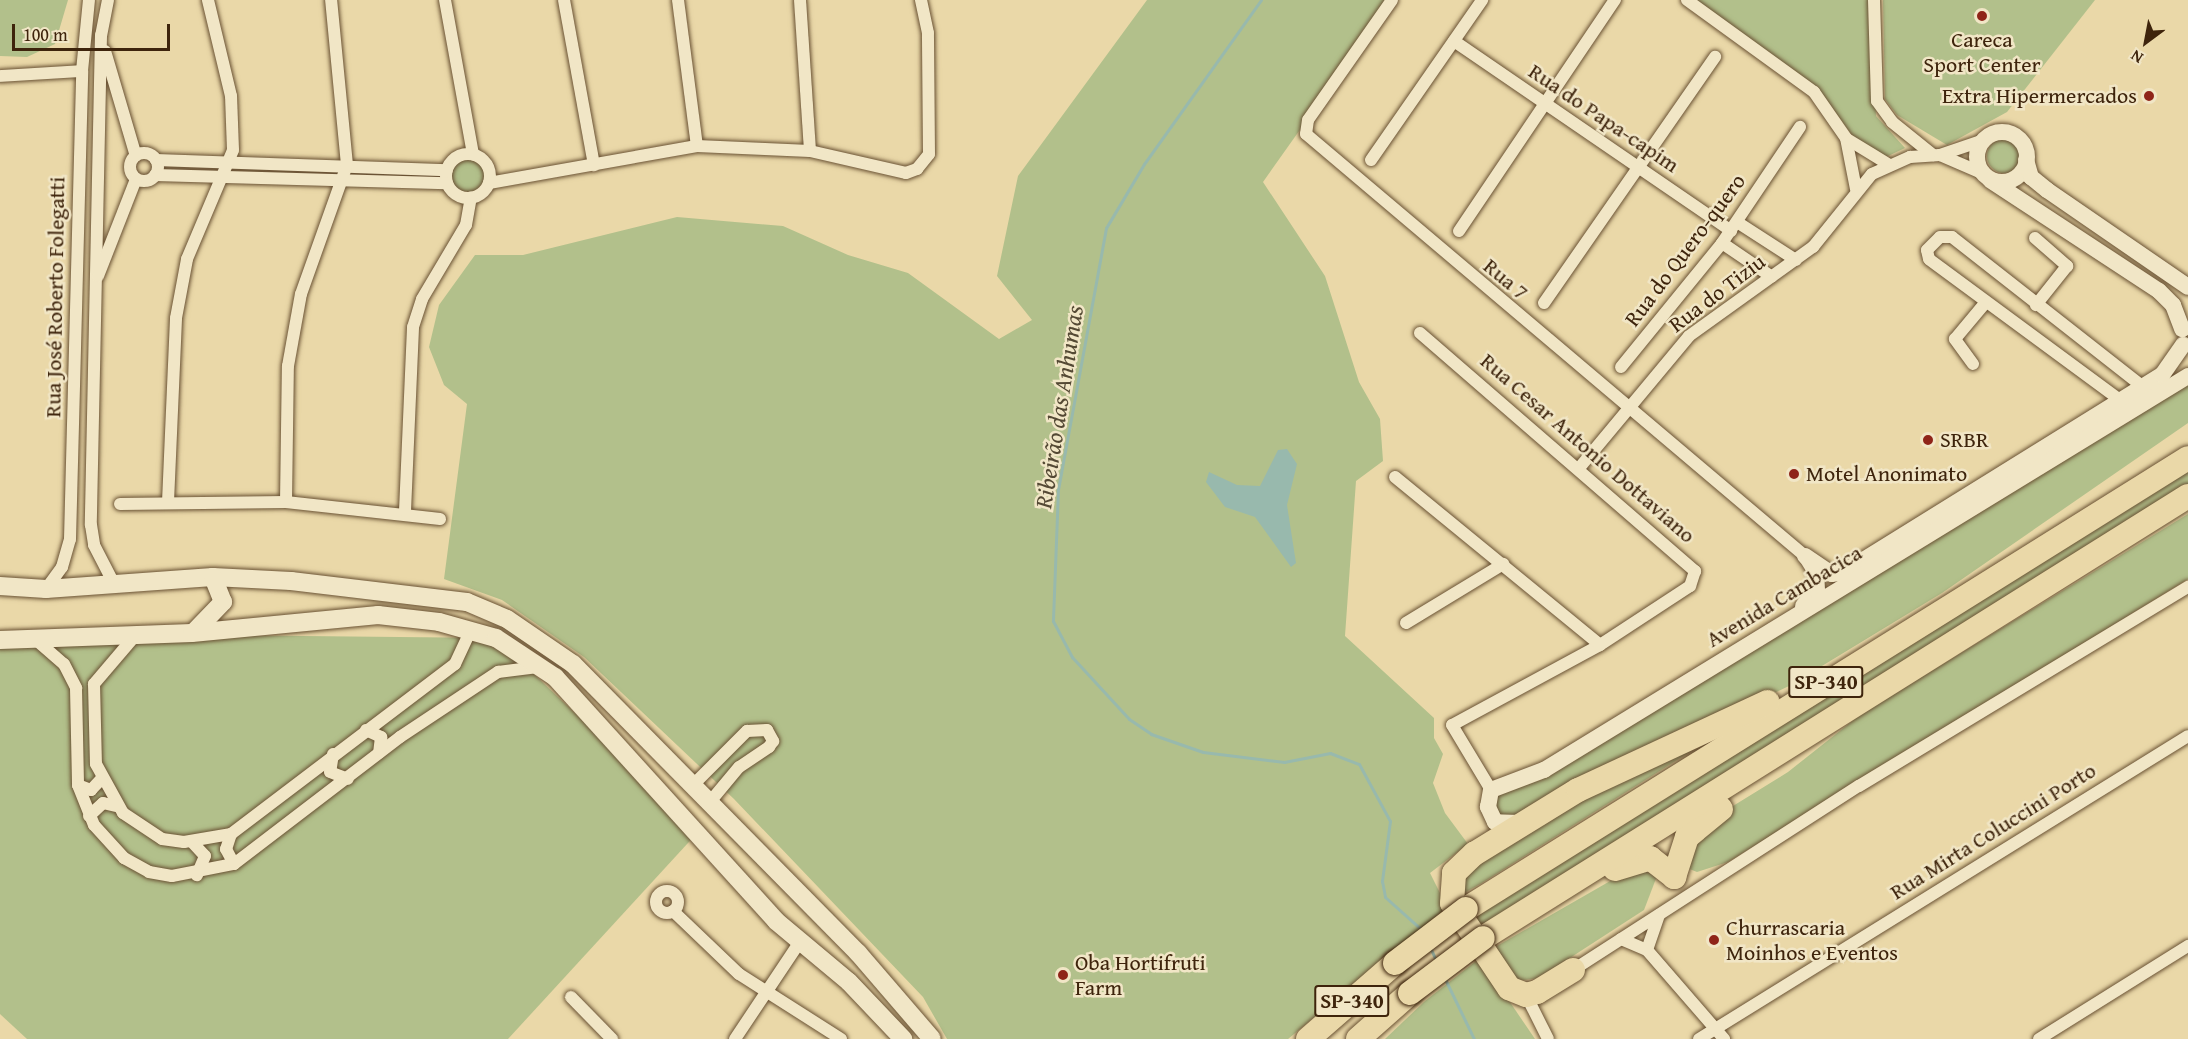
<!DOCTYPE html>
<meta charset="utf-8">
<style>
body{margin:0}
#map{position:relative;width:2188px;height:1039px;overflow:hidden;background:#ead8a8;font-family:"Gentium Book Plus",serif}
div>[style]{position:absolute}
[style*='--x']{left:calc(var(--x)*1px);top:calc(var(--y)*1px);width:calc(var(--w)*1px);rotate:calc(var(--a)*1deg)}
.green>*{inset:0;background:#b2c08b}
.round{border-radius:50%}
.water>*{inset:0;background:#98b9ad}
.stream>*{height:3px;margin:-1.5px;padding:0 1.5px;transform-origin:1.5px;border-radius:1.5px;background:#98b9ad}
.roads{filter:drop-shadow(0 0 2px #695133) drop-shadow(0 0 2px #695133)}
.minor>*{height:12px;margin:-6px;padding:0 6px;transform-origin:6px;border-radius:6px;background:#f1e6c6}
.minor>.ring{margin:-6px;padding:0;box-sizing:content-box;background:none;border:12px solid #f1e6c6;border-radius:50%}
.tertiary>*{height:16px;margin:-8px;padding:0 8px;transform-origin:8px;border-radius:8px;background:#f1e6c6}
.tertiary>.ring{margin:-8px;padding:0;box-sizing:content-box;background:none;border:16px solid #f1e6c6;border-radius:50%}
.secondary>*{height:18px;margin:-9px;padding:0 9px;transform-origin:9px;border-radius:9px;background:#f1e6c6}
.motorway>*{height:24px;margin:-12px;padding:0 12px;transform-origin:12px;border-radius:12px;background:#ead8a8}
.bridges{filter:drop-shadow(0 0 2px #3e240c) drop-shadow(0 0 2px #3e240c)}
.motorway-bridge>*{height:24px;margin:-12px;padding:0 12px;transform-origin:12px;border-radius:12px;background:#ead8a8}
.dots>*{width:16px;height:16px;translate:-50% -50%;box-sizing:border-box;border:3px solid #f1e6c6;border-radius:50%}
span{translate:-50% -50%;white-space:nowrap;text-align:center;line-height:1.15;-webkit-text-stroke:5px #f1e6c6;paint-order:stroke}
.shield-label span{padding:2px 4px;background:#f1e6c6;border:2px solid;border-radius:4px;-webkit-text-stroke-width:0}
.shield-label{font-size:21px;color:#3e240c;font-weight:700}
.poi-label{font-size:22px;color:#3e240c}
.right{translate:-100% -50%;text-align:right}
.left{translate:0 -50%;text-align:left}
.street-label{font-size:22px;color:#3e240c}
.water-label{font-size:24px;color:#544934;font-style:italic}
.north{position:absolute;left:2116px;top:12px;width:60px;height:60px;-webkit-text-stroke:4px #f1e6c6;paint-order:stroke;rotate:212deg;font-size:16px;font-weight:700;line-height:24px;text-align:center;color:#3e240c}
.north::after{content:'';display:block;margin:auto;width:21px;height:27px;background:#3e240c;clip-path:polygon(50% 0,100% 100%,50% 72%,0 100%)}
.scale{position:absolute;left:12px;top:24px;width:158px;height:27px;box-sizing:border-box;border:3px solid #3e240c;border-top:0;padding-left:8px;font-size:18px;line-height:21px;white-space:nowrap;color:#3e240c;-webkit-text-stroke:4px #f1e6c6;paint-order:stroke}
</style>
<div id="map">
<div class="green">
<i style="clip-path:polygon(0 0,68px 0,55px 44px,27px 57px,0 56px)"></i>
<i style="clip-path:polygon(1147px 0,1392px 0,1263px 182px,1325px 276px,1359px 382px,1380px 419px,1383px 461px,1356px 481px,1345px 636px,1434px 718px,1434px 738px,1443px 754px,1433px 783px,1445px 813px,1468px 844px,1430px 873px,1447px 907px,1288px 1039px,947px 1039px,923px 997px,734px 799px,584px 657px,502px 600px,444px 579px,467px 404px,444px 385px,429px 347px,439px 305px,475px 255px,523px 255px,677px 217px,783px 226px,848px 255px,908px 273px,999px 339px,1032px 320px,997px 276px,1018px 176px)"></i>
<i style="clip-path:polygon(1687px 0,1870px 0,1876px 116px,1905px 148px,1886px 157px,1858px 143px,1822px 94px)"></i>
<i style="clip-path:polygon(1883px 0,2095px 0,2007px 112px,1947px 145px,1897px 115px,1885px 99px)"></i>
<i class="round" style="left:1987px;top:139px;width:34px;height:34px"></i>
<i class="round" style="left:452px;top:160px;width:32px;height:32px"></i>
<i style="clip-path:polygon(2188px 380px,2188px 423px,1942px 593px,1789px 686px,1503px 822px,1493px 800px,1497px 794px,1541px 780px)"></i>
<i style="clip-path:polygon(2188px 470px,2188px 486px,1476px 930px,1471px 921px,1492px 906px)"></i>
<i style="clip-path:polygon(2188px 514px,2188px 579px,1728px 862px,1697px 872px,1687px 868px,1688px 847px,1720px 814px,1788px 772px,1860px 715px)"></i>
<i style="clip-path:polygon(0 633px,496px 638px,699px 831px,508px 1039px,27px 1039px,0 1014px)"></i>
<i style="clip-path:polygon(1704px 743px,1482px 883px,1455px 898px,1468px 867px,1579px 795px)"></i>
<i style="clip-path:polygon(1638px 865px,1657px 876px,1644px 910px,1539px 978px,1516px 981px,1490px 950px)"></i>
<i style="clip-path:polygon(1480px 958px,1535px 1039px,1385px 1039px,1425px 1001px)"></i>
</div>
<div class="water">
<i style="clip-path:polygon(1287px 449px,1297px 464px,1287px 505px,1296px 563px,1291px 567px,1255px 517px,1225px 507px,1206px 482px,1209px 472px,1237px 485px,1260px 486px,1278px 450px)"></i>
</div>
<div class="stream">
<i style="--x:1261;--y:0;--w:201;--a:125.5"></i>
<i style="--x:1144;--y:164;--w:74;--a:120.7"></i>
<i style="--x:1106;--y:228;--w:265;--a:100.4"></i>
<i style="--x:1058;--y:489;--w:132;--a:92.2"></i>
<i style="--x:1053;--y:621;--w:41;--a:62.2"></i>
<i style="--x:1072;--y:657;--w:84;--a:47.4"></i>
<i style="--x:1129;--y:719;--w:27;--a:34"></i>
<i style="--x:1151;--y:734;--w:55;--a:19.1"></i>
<i style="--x:1203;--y:752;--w:82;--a:7"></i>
<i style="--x:1284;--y:762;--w:47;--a:-11.1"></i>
<i style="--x:1330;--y:753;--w:31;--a:21"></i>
<i style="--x:1359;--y:764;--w:65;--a:61.5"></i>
<i style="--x:1390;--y:821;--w:61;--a:97.6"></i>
<i style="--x:1382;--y:881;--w:16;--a:79"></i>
<i style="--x:1385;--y:897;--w:50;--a:41.7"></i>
<i style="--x:1430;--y:947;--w:17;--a:66"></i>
<i style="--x:1445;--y:979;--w:67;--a:64.2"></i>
</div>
<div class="roads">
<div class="minor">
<i style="--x:108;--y:0;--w:36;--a:101"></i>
<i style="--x:101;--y:35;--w:490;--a:91.2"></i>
<i style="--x:91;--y:525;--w:20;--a:81"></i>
<i style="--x:94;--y:545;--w:42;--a:62.8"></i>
<i style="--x:445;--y:0;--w:157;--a:79.7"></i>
<i style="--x:564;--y:0;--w:168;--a:79.7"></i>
<i style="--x:678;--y:0;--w:147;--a:82.6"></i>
<i style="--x:800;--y:0;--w:151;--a:86.2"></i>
<i style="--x:1392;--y:0;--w:146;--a:125"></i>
<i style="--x:1308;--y:120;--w:14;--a:98"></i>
<i style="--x:1306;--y:134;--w:654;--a:40.22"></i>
<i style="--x:1687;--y:0;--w:157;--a:35.9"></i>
<i style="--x:1814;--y:92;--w:56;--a:55.2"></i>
<i style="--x:1846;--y:138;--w:52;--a:78.9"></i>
<i style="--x:1874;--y:0;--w:101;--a:88.3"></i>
<i style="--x:1877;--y:101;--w:26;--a:54"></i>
<i style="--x:1892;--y:122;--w:53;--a:38.8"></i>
<i style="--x:1454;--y:41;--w:336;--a:34.4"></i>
<i style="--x:105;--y:51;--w:109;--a:73.6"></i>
<i style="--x:0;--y:76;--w:82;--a:-3.5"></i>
<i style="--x:1847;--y:139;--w:48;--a:31.4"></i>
<i class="ring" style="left:130px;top:153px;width:16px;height:16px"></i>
<i class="ring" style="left:446px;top:154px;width:32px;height:32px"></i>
<i style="--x:1940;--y:155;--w:46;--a:-18.8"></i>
<i style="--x:156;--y:160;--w:291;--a:2"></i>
<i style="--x:1371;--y:160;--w:195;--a:-55.2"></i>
<i style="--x:155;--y:175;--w:292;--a:1.6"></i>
<i style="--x:489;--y:183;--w:211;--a:-10.1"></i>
<i style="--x:697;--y:146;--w:113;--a:2.5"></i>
<i style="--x:810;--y:151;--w:98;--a:12.9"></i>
<i style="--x:906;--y:173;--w:12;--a:-20"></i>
<i style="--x:917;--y:169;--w:19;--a:-51"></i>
<i style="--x:929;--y:154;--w:121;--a:-90.5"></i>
<i style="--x:928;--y:33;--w:34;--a:-102"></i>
<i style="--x:1737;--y:222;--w:70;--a:32.8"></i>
<i style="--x:1459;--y:231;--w:279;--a:-56"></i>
<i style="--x:2035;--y:238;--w:43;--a:41.2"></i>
<i style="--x:2067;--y:266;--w:50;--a:128.5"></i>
<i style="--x:1722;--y:243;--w:60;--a:34.2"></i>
<i style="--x:98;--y:276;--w:104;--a:-68.6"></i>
<i style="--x:1544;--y:303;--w:300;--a:-55.2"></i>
<i style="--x:1420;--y:333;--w:364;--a:40.9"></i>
<i style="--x:1695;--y:571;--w:16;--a:108"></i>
<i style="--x:1690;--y:586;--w:108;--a:146.8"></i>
<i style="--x:1600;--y:645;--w:168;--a:151.6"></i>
<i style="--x:1452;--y:725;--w:76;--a:59"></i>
<i style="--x:1973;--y:364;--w:31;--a:-126"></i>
<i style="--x:1955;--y:339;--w:48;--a:-50"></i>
<i style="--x:1621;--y:367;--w:160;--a:-50.8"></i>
<i style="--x:1722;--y:243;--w:140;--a:-56.1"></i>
<i style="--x:2120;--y:400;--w:237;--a:-143.6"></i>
<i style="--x:1929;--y:259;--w:9;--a:-103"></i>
<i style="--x:1927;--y:250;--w:18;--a:-45"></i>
<i style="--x:1940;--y:237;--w:12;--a:0"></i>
<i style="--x:1952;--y:237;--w:243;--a:38.1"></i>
<i style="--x:1580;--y:467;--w:170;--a:-50.2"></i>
<i style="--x:1689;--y:336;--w:153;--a:-35.7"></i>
<i style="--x:1813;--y:247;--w:94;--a:-51.1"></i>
<i style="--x:1872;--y:174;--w:42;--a:-24.1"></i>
<i style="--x:1910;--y:157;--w:30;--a:-4"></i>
<i style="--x:1940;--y:155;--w:46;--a:23.2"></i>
<i style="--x:1395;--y:477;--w:265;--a:39.3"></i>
<i style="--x:168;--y:502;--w:184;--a:-87.5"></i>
<i style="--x:176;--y:318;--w:60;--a:-79.4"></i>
<i style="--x:187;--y:259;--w:118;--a:-67.1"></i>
<i style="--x:233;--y:150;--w:54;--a:-92.1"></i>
<i style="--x:231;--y:96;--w:99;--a:-103.5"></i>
<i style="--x:286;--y:502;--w:136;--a:-89.2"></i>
<i style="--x:288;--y:366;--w:73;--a:-79.8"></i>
<i style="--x:301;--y:294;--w:137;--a:-70.4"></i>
<i style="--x:347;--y:165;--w:166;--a:-95.5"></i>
<i style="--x:120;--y:504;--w:166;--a:-0.7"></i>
<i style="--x:286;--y:502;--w:155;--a:6.3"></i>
<i style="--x:405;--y:511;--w:184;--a:-87.5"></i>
<i style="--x:413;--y:327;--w:29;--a:-72"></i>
<i style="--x:422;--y:299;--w:86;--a:-59.3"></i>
<i style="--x:466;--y:225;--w:28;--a:-80"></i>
<i style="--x:46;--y:589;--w:27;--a:-54"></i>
<i style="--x:62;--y:567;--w:29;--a:-74"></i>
<i style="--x:70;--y:539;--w:468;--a:-88.5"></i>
<i style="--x:82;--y:71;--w:71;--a:-84.4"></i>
<i style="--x:1406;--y:623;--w:114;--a:-31.3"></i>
<i style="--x:134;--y:637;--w:62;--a:130.4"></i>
<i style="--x:94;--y:684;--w:80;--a:88.6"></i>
<i style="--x:96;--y:764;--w:56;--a:61.1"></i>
<i style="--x:123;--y:813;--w:47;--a:33.7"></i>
<i style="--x:162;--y:839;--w:22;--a:8"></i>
<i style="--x:184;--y:842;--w:48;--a:-9.7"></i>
<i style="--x:231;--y:834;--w:281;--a:-37.2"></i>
<i style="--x:455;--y:664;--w:38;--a:-65"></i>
<i style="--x:35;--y:639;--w:38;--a:41"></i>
<i style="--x:64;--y:664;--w:27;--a:63"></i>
<i style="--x:76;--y:688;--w:97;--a:88.8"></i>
<i style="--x:78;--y:785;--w:43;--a:68.2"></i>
<i style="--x:94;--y:825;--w:45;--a:47.7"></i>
<i style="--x:124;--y:858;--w:29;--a:29"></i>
<i style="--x:149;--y:872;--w:23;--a:10"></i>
<i style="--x:172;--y:876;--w:63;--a:-11"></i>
<i style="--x:234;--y:864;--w:209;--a:-37.4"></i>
<i style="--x:400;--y:737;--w:118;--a:-33.6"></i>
<i style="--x:498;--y:672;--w:40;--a:-7.1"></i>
<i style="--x:366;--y:730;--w:17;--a:25"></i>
<i style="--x:381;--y:737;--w:16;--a:97"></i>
<i style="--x:333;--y:754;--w:18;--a:99"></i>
<i style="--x:330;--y:772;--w:19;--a:21"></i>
<i style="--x:78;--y:785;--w:14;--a:21"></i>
<i style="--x:91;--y:790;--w:16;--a:-47"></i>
<i style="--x:692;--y:786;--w:78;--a:-45"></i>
<i style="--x:747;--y:731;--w:20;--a:-3"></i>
<i style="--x:767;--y:730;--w:13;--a:61"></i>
<i style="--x:773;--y:741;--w:7;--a:124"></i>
<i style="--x:769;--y:747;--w:36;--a:146"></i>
<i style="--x:739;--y:767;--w:47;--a:129.8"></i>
<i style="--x:89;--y:816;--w:19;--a:-43"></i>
<i style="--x:103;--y:803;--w:13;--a:13"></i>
<i style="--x:231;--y:834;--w:16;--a:108"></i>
<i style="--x:226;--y:849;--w:17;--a:62"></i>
<i style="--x:192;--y:842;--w:19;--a:47"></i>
<i style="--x:205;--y:856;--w:21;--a:113"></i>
<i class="ring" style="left:656px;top:891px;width:10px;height:10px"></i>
<i style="--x:673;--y:911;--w:91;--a:43.7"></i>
<i style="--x:739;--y:974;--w:121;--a:32.5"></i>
<i style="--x:1659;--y:915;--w:37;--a:109"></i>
<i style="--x:1647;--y:950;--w:118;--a:49.1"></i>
<i style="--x:1621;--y:939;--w:28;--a:23"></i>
<i style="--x:1573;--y:970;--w:340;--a:-32.8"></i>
<i style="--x:1859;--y:786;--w:385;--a:-31.2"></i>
<i style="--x:1526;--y:995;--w:49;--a:63.4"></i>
<i style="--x:571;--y:997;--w:59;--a:45.7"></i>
<i style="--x:735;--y:1039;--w:115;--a:-56.3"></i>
<i style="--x:1699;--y:1039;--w:575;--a:-31.78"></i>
<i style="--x:2039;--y:1039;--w:176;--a:-32"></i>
</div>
<div class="tertiary">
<i class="ring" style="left:1977px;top:132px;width:34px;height:34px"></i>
<i style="--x:2026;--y:160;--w:18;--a:74"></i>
<i style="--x:2031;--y:177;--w:21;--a:39"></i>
<i style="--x:2047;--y:190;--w:171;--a:34.5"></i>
<i style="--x:1990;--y:180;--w:202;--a:33.3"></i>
<i style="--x:2159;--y:291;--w:20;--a:45"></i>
<i style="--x:2173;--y:305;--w:26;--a:69"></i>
<i style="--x:1805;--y:556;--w:32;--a:34"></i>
<i style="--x:1832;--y:574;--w:12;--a:-9"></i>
<i style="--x:1844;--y:572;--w:374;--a:-31.8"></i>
<i style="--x:2162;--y:375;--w:37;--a:-55"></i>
<i style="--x:1803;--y:606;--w:21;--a:-49"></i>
<i style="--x:1817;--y:590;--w:18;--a:-93"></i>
<i style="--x:1816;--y:572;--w:15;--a:-122"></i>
<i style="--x:1520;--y:823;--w:25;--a:-178"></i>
<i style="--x:1495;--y:822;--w:17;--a:-115"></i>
<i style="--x:1488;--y:807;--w:17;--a:-80"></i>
<i style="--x:1491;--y:790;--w:57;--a:-20.7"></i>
<i style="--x:1544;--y:770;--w:755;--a:-31.46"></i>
</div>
<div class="secondary">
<i style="--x:0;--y:586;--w:46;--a:3.7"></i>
<i style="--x:46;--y:589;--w:167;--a:-4.1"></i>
<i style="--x:213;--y:577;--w:78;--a:2.9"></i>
<i style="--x:291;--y:581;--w:177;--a:6.8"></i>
<i style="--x:467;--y:602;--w:43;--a:23"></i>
<i style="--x:507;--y:619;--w:80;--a:34.3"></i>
<i style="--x:573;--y:664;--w:406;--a:45.4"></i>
<i style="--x:858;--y:953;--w:113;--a:49.3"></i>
<i style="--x:194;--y:632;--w:42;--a:-46"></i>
<i style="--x:223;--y:602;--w:27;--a:-112"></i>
<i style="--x:0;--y:640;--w:192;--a:-2.1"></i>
<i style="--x:192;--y:633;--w:187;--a:-5.5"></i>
<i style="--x:378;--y:615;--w:61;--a:6.5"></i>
<i style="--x:439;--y:622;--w:59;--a:15.7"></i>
<i style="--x:496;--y:638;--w:71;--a:33.5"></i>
<i style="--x:555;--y:677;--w:329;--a:47.8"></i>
<i style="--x:776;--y:921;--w:95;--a:39.9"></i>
<i style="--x:849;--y:982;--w:79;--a:46.5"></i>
</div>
<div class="motorway">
<i style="--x:1615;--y:869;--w:37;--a:-17"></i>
<i style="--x:1650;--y:858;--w:31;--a:38"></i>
<i style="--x:1674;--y:877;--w:42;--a:-72"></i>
<i style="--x:1687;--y:837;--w:44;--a:-39.5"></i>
<i style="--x:1466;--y:909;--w:851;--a:-31.99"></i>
<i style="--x:1483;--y:938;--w:832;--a:-32.09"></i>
<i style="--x:1573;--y:970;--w:42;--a:148.6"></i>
<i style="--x:1537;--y:992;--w:11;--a:165"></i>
<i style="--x:1526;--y:995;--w:18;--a:-158"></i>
<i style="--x:1509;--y:988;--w:102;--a:-123.8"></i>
<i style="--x:1452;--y:903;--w:30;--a:-86"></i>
<i style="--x:1454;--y:873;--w:28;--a:-44"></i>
<i style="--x:1474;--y:854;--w:122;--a:-31.6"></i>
<i style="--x:1578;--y:790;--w:209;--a:-24.9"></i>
<i style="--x:1308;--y:1039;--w:116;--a:-41.1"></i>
<i style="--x:1358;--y:1039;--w:69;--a:-41.5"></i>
</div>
</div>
<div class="bridges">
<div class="motorway-bridge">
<i style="--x:1395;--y:963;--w:89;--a:-37.3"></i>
<i style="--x:1410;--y:993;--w:91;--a:-37"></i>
</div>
</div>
<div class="dots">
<i style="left:1982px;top:16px;background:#8f2418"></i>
<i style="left:2149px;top:96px;background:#8f2418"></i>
<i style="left:1928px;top:440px;background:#8f2418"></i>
<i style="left:1794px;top:474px;background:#8f2418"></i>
<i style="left:1714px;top:940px;background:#8f2418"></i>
<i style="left:1063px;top:975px;background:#8f2418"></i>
</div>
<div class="shield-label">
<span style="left:1826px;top:682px">SP-340</span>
<span style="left:1352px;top:1001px">SP-340</span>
</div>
<div class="poi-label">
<span style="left:1982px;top:52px">Careca<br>Sport Center</span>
<span class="right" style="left:2137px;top:96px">Extra Hipermercados</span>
<span class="left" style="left:1940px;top:440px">SRBR</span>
<span class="left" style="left:1806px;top:474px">Motel Anonimato</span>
<span class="left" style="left:1726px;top:940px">Churrascaria<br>Moinhos e Eventos</span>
<span class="left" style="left:1075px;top:975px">Oba Hortifruti<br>Farm</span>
</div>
<div class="street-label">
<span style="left:1604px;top:118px;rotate:34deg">Rua do Papa-capim</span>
<span style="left:1685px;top:250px;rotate:-53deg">Rua do Quero-quero</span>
<span style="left:1506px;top:279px;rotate:40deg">Rua 7</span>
<span style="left:1717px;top:293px;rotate:-37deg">Rua do Tiziu</span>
<span style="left:55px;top:297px;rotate:-89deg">Rua José Roberto Folegatti</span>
<span style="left:1588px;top:448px;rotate:41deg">Rua Cesar Antonio Dottaviano</span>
<span style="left:1784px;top:596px;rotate:-31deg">Avenida Cambacica</span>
<span style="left:1993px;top:831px;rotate:-32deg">Rua Mirta Coluccini Porto</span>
</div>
<div class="water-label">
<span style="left:1059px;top:407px;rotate:-81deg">Ribeirão das Anhumas</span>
</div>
<div class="north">N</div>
<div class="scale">100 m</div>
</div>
